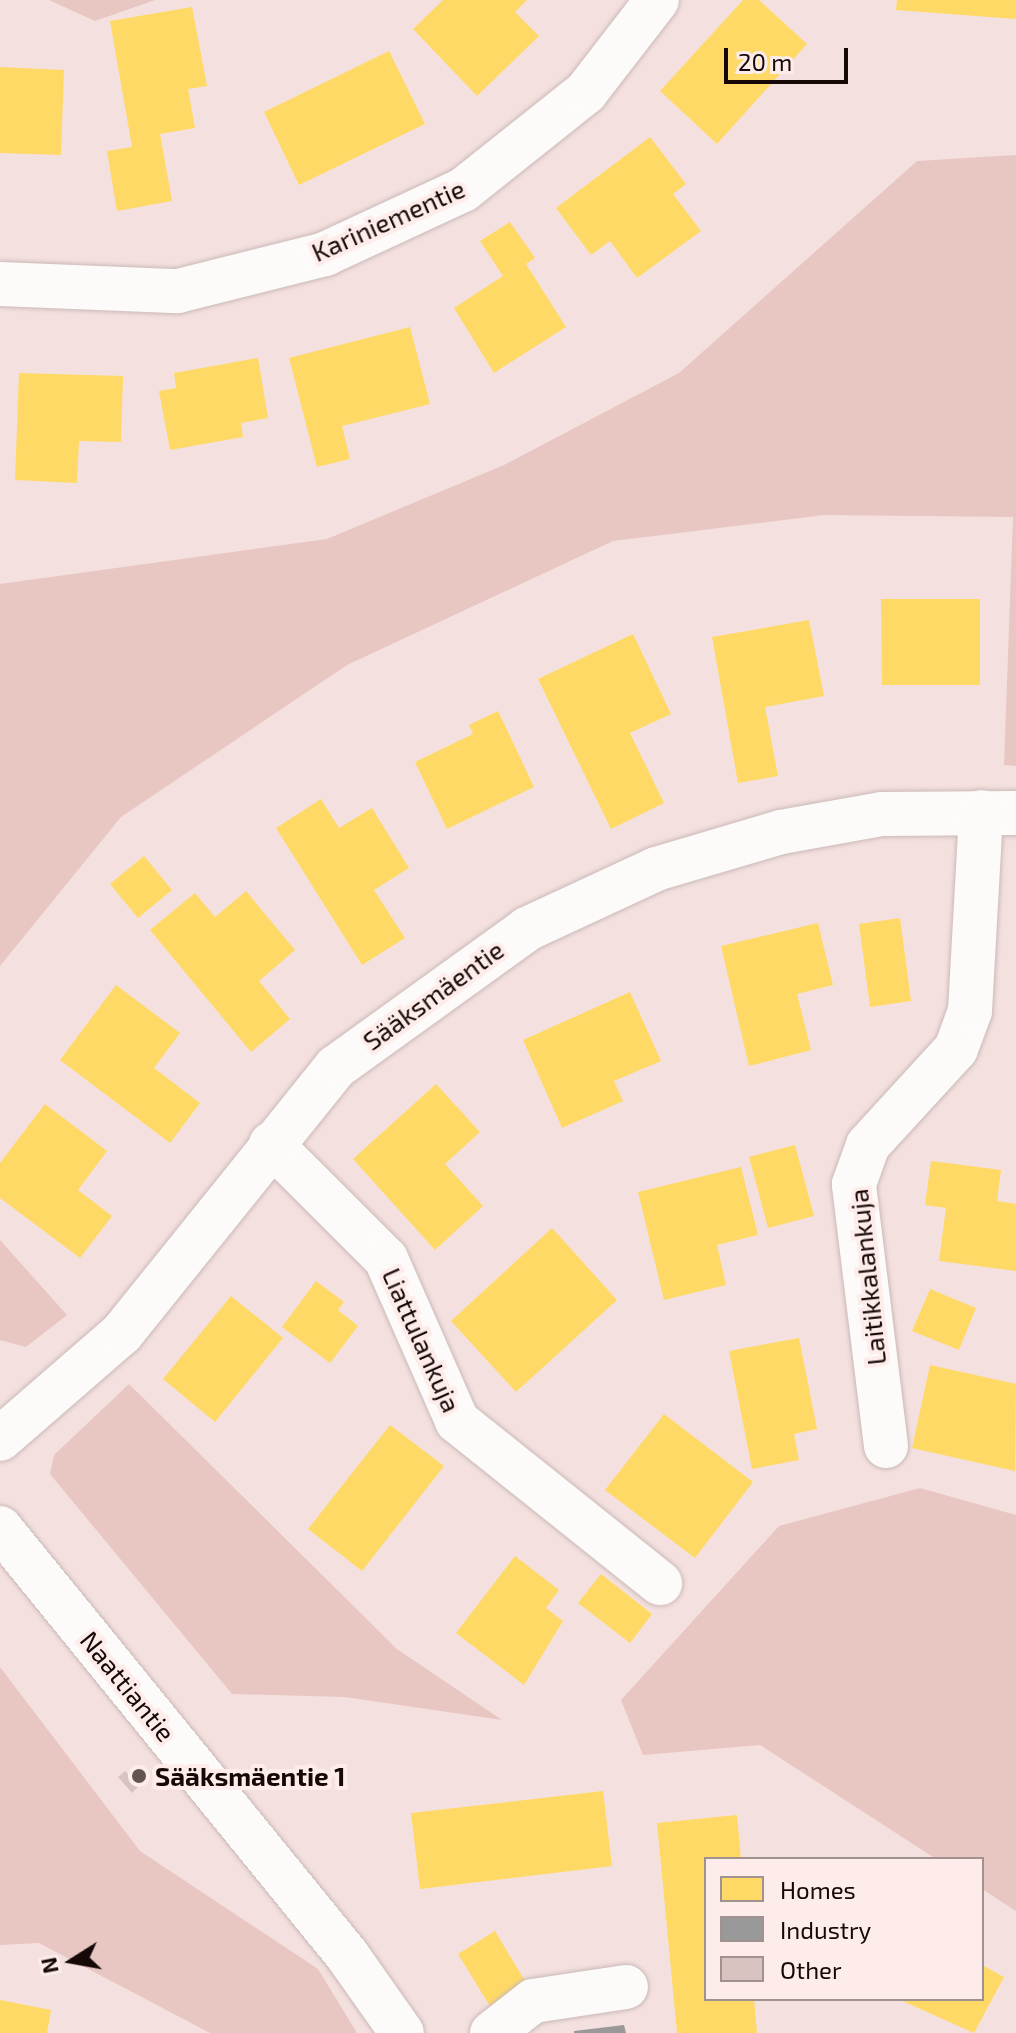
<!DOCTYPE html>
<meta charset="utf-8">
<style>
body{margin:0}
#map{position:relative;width:1016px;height:2033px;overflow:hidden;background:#f4e1df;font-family:"Exo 2",sans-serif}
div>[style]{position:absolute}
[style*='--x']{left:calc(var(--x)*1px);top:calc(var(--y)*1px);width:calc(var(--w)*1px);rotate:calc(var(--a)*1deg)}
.green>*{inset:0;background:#e8c6c2}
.homes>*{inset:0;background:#ffd966}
.industry>*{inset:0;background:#999}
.building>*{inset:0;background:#d8c3c1}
.roads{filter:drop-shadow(0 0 2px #cab9b8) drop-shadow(0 0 2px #cab9b8)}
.minor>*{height:44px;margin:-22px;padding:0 22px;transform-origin:22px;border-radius:22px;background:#fdfafa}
.dots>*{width:22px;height:22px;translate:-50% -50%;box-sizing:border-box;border:4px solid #feecea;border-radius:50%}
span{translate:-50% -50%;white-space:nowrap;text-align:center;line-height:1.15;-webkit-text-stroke:8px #feecea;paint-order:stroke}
.street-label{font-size:26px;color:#150807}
.poi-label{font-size:26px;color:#150807;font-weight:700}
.left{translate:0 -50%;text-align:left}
.legend{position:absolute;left:704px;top:1857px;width:280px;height:144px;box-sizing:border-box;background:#feecea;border:2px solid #a1918f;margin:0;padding:10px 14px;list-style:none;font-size:24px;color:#150807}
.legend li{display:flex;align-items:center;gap:16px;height:40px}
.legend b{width:40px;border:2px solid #a1918f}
.north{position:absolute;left:32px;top:1921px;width:80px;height:80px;-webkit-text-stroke:6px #feecea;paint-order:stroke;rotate:259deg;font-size:22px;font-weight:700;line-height:32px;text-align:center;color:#150807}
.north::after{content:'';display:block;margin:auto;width:28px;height:36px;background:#150807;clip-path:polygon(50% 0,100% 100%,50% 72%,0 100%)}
.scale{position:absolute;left:724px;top:48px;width:124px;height:36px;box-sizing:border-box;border:4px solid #150807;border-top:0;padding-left:10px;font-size:24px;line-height:28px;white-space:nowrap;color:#150807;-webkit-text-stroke:6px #feecea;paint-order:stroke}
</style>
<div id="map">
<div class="green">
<i style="clip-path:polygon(49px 0,155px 0,95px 21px)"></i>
<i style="clip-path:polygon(1016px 155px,1016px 766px,1004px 765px,1013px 517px,824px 515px,613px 541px,347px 665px,121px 817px,0 966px,0 584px,327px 539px,504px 465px,679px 373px,917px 161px)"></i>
<i style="clip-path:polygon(0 1240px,67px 1315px,26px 1347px,0 1340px)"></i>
<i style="clip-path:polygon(129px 1384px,397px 1649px,502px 1720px,345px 1697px,232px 1694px,50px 1474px,54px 1455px)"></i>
<i style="clip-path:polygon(920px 1488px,1016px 1515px,1016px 1911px,982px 1889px,982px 1859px,936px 1859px,760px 1745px,643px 1755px,621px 1700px,779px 1526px)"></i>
<i style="clip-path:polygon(0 1667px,140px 1851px,318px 1969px,357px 2033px,210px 2033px,39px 1943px,0 1945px)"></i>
</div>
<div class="homes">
<i style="clip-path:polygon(443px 0,527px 0,515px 12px,539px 36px,477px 96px,413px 29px)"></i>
<i style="clip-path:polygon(743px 0,759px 0,807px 44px,717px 144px,660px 91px)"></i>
<i style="clip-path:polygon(897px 0,1016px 0,1016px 19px,896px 10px)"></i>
<i style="clip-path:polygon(192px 7px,207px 86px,188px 89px,195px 128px,160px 134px,172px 201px,117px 211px,107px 151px,132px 147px,110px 21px)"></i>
<i style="clip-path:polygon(389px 51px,425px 124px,299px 185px,264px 112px)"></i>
<i style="clip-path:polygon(0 67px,64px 70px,61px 155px,0 153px)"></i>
<i style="clip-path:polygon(650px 137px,686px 184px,673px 194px,701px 231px,637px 278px,610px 241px,591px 255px,556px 208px)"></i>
<i style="clip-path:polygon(510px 222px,535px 258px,526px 264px,566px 327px,494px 373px,454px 308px,503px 276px,480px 241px)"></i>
<i style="clip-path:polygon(410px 327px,430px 404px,342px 426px,350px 459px,317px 467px,289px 358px)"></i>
<i style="clip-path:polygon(258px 358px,268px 418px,241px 423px,243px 437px,170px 450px,159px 391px,176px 388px,174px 373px)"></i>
<i style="clip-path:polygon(19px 373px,123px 376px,121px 442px,79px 441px,77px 483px,15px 480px)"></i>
<i style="clip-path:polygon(881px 599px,980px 599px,980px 685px,882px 685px)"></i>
<i style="clip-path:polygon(809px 620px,824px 696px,765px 707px,778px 776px,738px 783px,712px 637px)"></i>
<i style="clip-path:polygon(633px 634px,671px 714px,630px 733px,664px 803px,611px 829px,538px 679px)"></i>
<i style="clip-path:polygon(498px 711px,534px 787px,447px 829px,415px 762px,473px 734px,469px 725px)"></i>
<i style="clip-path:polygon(321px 799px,339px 828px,372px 808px,409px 868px,374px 890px,405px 938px,362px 965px,276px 828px)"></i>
<i style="clip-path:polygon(144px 856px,172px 890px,138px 918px,110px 884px)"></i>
<i style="clip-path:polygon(246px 891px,295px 950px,259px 981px,290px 1019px,251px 1052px,150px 930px,195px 893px,215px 917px)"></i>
<i style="clip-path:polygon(900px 918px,911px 1001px,870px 1007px,859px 924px)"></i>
<i style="clip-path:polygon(818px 923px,833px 985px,797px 994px,811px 1050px,749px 1066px,721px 946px)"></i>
<i style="clip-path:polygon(116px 985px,180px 1033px,154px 1068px,200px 1103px,170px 1143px,60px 1060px)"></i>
<i style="clip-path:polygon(630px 992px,661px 1061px,614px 1081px,623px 1101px,562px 1128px,523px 1040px)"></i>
<i style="clip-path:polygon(436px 1084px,480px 1132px,445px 1164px,483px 1206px,435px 1250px,353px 1159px)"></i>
<i style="clip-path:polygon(45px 1104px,107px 1151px,78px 1190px,112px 1216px,80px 1258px,0 1198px,0 1163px)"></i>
<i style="clip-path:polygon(795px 1145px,814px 1216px,768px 1228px,749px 1157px)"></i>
<i style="clip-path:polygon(931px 1161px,1001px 1170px,997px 1201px,1016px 1204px,1016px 1271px,939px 1261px,946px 1208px,925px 1205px)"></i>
<i style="clip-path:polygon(741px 1167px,758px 1235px,717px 1245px,726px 1285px,664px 1300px,638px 1192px)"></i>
<i style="clip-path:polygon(552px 1228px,617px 1300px,516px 1392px,451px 1321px)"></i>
<i style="clip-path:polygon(316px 1281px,344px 1302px,338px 1310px,358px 1326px,330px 1363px,282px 1327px)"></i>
<i style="clip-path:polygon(930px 1289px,976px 1308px,959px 1350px,912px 1331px)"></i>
<i style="clip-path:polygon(231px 1296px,283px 1338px,215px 1422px,163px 1379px)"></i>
<i style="clip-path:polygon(799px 1338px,817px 1429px,794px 1434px,799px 1460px,752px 1469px,729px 1351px)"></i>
<i style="clip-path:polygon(930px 1365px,1016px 1384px,1015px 1471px,912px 1448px)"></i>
<i style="clip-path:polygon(664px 1414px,753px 1482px,695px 1558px,605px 1490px)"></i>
<i style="clip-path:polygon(390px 1425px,444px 1466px,362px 1571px,308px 1529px)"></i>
<i style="clip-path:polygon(515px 1556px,559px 1590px,546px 1608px,563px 1621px,524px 1685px,456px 1633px)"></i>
<i style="clip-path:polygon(601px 1574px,652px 1614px,630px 1643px,578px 1603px)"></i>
<i style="clip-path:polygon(603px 1791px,612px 1866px,420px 1889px,411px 1813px)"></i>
<i style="clip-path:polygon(737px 1815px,741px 1859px,706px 1859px,706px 1999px,754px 1999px,757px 2033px,677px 2033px,657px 1823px)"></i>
<i style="clip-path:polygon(495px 1931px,528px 1986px,491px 2008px,458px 1954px)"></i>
<i style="clip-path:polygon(982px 1965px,1004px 1977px,974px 2033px,898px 1999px,982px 1999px)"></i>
<i style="clip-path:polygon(0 2000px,51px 2010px,47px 2033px,0 2033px)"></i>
</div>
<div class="industry">
<i style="clip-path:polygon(624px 2025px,626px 2033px,574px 2033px,574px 2031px)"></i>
</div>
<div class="building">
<i style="clip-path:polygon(125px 1771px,139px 1786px,132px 1793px,118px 1777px)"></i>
</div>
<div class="roads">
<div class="minor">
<i style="--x:0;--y:284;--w:178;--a:2.3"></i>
<i style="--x:178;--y:291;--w:152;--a:-14.1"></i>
<i style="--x:325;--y:254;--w:152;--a:-24.9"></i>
<i style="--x:463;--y:190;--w:157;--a:-38.5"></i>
<i style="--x:586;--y:92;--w:116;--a:-52.3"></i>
<i style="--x:271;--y:1144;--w:163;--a:45"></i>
<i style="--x:386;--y:1259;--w:177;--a:66.3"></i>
<i style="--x:457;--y:1421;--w:260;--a:38.6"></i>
<i style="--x:0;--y:1439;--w:162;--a:-41"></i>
<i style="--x:122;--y:1333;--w:341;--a:-51.2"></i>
<i style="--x:336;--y:1067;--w:236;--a:-35.8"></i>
<i style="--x:527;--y:929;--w:142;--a:-24.9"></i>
<i style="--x:656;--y:869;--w:130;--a:-16.5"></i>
<i style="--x:781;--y:832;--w:103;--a:-10.1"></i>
<i style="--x:882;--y:814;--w:134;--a:-0.4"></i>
<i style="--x:886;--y:1446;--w:264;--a:-97"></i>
<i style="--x:854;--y:1184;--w:41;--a:-70.3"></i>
<i style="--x:868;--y:1145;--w:130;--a:-47.5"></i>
<i style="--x:956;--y:1049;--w:40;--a:-69.8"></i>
<i style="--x:970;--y:1011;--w:199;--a:-86.8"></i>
<i style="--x:0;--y:1528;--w:550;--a:50.9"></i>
<i style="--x:347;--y:1955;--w:95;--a:54.8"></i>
<i style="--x:492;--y:2033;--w:52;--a:-38"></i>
<i style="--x:533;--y:2001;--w:94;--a:-8.6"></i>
</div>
</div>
<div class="dots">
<i style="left:139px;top:1776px;background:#635453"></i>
</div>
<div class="street-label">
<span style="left:388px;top:220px;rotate:-24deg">Kariniementie</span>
<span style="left:433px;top:995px;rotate:-36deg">Sääksmäentie</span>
<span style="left:867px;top:1277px;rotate:-96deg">Laitikkalankuja</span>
<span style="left:422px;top:1340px;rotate:66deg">Liattulankuja</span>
<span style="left:128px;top:1686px;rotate:51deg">Naattiantie</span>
</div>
<div class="poi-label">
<span class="left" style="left:155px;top:1776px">Sääksmäentie 1</span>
</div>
<ul class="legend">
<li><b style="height:22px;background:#ffd966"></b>Homes</li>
<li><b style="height:22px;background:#999"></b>Industry</li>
<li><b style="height:22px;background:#d8c3c1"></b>Other</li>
</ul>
<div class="north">N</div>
<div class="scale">20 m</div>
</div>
